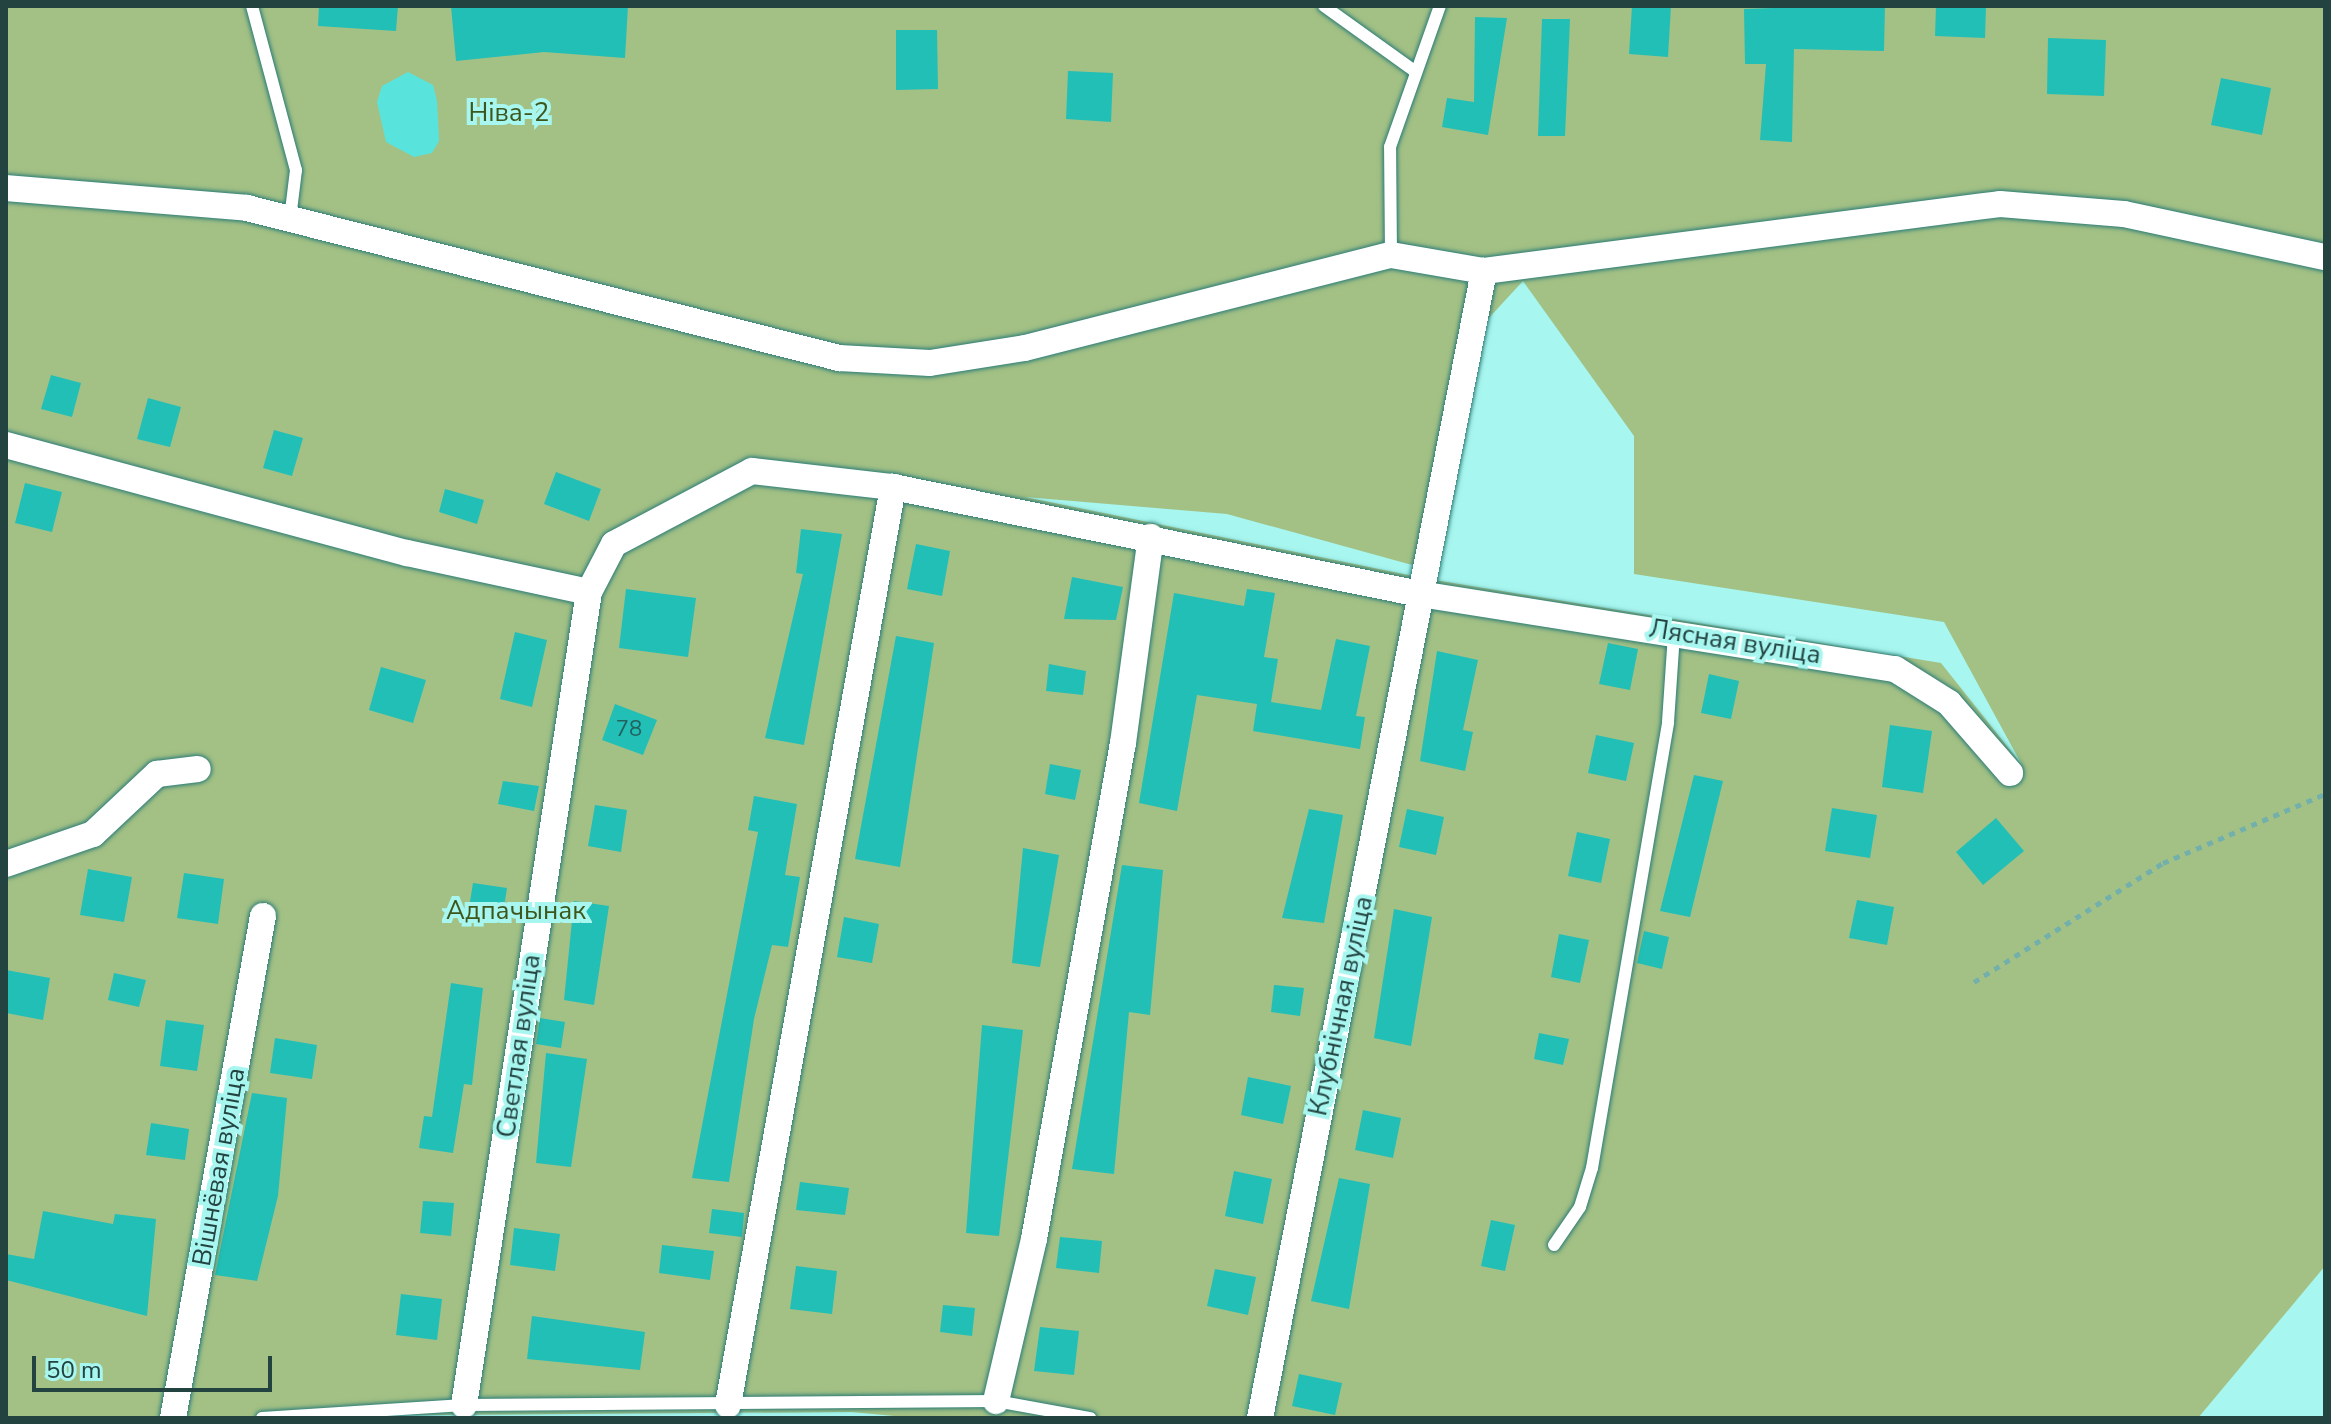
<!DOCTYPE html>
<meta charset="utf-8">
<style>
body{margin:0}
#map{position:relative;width:2331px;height:1424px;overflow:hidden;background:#a7f6ef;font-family:"Nunito Sans",sans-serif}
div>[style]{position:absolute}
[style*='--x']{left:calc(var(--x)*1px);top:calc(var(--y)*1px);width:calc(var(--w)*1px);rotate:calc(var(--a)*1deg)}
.green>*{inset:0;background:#a3c185}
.water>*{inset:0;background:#58e4dc}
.building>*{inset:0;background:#22bfb7}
.path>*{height:5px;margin-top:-2.5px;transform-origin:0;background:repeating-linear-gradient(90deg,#74b0ab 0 6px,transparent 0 12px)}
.roads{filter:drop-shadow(0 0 2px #2b7c77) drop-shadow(0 0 2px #2b7c77)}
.service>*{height:12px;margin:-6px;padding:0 6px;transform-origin:6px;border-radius:6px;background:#fff}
.minor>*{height:26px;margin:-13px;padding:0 13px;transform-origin:13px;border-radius:13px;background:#fff}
span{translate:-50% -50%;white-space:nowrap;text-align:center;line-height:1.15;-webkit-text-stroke:8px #a7f6ef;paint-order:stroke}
.number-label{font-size:22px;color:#23625e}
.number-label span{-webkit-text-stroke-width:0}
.park-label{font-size:26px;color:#3d561b}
.street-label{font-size:26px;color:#234341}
.frame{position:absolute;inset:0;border:8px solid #234341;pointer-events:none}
.scale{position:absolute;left:32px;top:1356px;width:240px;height:36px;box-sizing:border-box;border:4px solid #234341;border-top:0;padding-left:10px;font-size:24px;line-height:28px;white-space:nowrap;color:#234341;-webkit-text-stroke:6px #a7f6ef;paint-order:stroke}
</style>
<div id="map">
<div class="green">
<i style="clip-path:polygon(evenodd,6px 6px,2325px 6px,2325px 1266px,2198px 1418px,915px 1418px,852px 1412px,6px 1418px,6px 6px,1523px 281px,1634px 436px,1634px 574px,1944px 622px,2022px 765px,1941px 663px,1423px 578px,1025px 497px,1227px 514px,1423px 568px,1463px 346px,1523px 281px)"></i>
</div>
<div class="water">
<i style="clip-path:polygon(408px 72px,433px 85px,437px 101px,439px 141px,432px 153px,414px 157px,386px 142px,377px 102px,382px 86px)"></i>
</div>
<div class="building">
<i style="clip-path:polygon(319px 6px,398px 6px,396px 31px,318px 26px)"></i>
<i style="clip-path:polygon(451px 6px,628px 6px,625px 58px,544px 52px,456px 61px)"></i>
<i style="clip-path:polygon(1632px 6px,1671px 6px,1668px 57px,1629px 54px)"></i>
<i style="clip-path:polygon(1830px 6px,1885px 6px,1884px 51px,1794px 49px,1792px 142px,1760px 140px,1766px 64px,1745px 64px,1744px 9px)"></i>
<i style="clip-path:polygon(1936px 6px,1986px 6px,1985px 38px,1935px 36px)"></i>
<i style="clip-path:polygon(1475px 17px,1507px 18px,1488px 135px,1442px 127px,1447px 98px,1474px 102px)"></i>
<i style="clip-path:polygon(1542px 19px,1570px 19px,1565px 136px,1538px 136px)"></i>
<i style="clip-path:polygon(896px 30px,937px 30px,938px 89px,896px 90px)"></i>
<i style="clip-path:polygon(2048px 38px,2106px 40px,2104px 96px,2047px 94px)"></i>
<i style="clip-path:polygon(1068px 71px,1113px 73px,1111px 122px,1066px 119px)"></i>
<i style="clip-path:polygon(2221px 78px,2271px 88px,2262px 135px,2211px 125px)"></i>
<i style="clip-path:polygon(51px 375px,81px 383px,72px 417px,41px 409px)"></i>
<i style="clip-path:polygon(148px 398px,181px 407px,170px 447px,137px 439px)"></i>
<i style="clip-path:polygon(274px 430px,303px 438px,292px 476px,263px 468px)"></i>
<i style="clip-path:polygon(556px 472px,601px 489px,589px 521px,544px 504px)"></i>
<i style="clip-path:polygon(25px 483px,62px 492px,52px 532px,15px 523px)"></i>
<i style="clip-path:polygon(445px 489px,484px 500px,477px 524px,439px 512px)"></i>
<i style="clip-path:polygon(801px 529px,842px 534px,804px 745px,765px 738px,803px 574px,796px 573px)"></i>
<i style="clip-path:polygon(916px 544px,950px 551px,942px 596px,907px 589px)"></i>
<i style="clip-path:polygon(1072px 577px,1123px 587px,1116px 620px,1064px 619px)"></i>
<i style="clip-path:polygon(626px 589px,696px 598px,688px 657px,619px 648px)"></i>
<i style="clip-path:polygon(1247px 589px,1275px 593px,1264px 657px,1278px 659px,1271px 702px,1321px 710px,1336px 639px,1370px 646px,1356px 716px,1365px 717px,1360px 749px,1253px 731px,1257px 704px,1197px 695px,1177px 811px,1139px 803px,1174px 593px,1244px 606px)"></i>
<i style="clip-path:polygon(515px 632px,547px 640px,532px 707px,500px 699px)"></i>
<i style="clip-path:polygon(896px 636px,934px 643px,900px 867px,855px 859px)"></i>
<i style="clip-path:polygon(1608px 643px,1638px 649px,1630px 690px,1599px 684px)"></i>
<i style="clip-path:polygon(1437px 651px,1478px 660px,1463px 730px,1473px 732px,1465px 771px,1420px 761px)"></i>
<i style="clip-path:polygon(1049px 664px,1086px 671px,1083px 695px,1046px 691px)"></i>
<i style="clip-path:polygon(381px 667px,426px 680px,413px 723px,369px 710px)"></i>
<i style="clip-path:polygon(1709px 674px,1739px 681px,1731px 719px,1701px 713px)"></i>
<i style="clip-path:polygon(615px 704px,657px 720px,643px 755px,602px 740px)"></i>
<i style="clip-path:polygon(1890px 725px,1932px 731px,1923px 793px,1882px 787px)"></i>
<i style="clip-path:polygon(1596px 735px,1634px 743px,1626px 781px,1588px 773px)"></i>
<i style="clip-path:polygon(1050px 764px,1081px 770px,1075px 800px,1045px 794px)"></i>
<i style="clip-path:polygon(1694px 775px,1723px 781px,1690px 917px,1660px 911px)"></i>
<i style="clip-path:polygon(503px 781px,539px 786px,534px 811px,498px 804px)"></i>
<i style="clip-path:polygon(754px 796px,797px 804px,785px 875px,800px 877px,788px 947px,772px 945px,754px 1019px,729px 1182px,692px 1178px,758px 832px,748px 830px)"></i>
<i style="clip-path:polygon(595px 805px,627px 810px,621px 852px,588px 846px)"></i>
<i style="clip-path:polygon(1832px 808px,1877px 815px,1870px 858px,1825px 851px)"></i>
<i style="clip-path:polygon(1309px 809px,1343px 815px,1324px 923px,1282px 918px)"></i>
<i style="clip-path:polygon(1407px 809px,1444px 817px,1436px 855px,1399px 847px)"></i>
<i style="clip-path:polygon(1996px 818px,2024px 851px,1983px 885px,1956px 852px)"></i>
<i style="clip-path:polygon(1577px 832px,1610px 839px,1601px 883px,1568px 876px)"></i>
<i style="clip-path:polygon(1023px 848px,1059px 855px,1040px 967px,1012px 963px)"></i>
<i style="clip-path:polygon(1122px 865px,1163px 870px,1150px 1015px,1129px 1012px,1114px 1174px,1072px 1169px)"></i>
<i style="clip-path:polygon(88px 869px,132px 877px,124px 922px,80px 915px)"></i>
<i style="clip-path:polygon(184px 873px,224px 879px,218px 924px,177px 918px)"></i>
<i style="clip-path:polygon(473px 883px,507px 888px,502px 920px,468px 914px)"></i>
<i style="clip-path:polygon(1857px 900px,1894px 907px,1887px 945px,1849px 938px)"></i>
<i style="clip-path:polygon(574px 901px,609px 906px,594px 1005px,564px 1000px)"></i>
<i style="clip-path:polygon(1394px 909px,1432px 917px,1411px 1046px,1374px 1038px)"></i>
<i style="clip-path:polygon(844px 917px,879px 924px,872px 963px,837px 957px)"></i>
<i style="clip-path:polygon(1644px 931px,1669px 937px,1662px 969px,1637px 963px)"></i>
<i style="clip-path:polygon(1559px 934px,1589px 940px,1580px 983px,1551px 977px)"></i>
<i style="clip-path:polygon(6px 970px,50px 978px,43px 1020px,6px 1013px)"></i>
<i style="clip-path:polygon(114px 973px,146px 980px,139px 1007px,108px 1000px)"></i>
<i style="clip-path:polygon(451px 983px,483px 988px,472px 1085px,464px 1084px,453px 1153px,419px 1148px,424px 1116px,432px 1117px)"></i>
<i style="clip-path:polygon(1274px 985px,1304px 988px,1300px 1016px,1271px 1012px)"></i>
<i style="clip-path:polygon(540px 1018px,565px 1022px,561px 1048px,536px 1044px)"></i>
<i style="clip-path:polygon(166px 1020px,204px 1025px,197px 1071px,160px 1066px)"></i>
<i style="clip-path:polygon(982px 1025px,1023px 1030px,999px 1236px,966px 1233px)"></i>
<i style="clip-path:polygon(1539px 1033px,1569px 1039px,1563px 1065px,1534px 1059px)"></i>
<i style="clip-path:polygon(275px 1038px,317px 1045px,312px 1079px,270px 1073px)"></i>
<i style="clip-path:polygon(546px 1053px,587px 1059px,571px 1167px,536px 1163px)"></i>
<i style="clip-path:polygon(1248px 1077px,1291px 1086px,1283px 1124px,1241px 1115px)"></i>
<i style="clip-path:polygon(252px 1093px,287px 1098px,278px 1196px,257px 1281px,215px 1275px)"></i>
<i style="clip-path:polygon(1363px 1110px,1401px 1118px,1393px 1158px,1355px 1150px)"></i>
<i style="clip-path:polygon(151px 1123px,189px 1129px,185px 1160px,146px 1155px)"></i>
<i style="clip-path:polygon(1234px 1171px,1272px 1179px,1263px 1224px,1225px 1216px)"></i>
<i style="clip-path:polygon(1339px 1178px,1370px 1184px,1349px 1309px,1311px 1301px)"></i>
<i style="clip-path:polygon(800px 1182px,849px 1188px,845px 1215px,796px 1210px)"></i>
<i style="clip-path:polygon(423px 1201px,454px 1203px,451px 1236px,420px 1233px)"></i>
<i style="clip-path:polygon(712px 1209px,744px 1213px,742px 1237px,709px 1233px)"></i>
<i style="clip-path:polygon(43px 1211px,113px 1224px,115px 1214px,156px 1219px,147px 1316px,6px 1280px,6px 1254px,34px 1259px)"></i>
<i style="clip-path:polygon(1491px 1220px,1515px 1225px,1505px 1271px,1481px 1266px)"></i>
<i style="clip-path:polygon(514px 1228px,560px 1234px,555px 1271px,510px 1265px)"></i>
<i style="clip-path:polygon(1060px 1237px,1102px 1241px,1099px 1273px,1056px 1268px)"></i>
<i style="clip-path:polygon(662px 1245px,714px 1251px,710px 1280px,659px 1273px)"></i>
<i style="clip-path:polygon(796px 1266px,837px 1271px,832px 1314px,790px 1309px)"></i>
<i style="clip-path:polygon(1215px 1269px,1256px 1277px,1248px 1315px,1207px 1306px)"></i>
<i style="clip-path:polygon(401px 1294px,442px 1299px,437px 1340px,396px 1335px)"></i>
<i style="clip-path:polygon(943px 1305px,975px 1308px,972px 1336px,940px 1332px)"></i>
<i style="clip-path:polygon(532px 1316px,645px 1332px,640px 1370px,527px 1359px)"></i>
<i style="clip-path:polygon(1040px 1327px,1079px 1331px,1074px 1375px,1034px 1371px)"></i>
<i style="clip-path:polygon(1299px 1374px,1342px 1383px,1335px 1415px,1292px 1406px)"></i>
</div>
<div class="path">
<i style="--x:1974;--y:982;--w:223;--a:-32.2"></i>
<i style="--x:2163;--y:863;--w:176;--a:-23.1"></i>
</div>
<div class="roads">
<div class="service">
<i style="--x:252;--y:6;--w:170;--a:75"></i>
<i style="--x:296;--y:170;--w:49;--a:97"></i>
<i style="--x:1324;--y:6;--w:113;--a:35.7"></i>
<i style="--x:1391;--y:255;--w:108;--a:-90.5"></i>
<i style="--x:1390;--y:147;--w:150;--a:-70.5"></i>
<i style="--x:1554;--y:1245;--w:46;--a:-55.6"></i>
<i style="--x:1580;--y:1207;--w:41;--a:-72.9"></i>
<i style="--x:1592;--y:1168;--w:452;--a:-80.3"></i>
<i style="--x:1668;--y:722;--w:89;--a:-86.1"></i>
<i style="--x:262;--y:1418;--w:202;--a:-3.7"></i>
<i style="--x:464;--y:1405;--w:532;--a:-0.43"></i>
<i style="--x:996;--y:1401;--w:96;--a:10.3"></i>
</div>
<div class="minor">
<i style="--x:6;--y:188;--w:242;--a:4.7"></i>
<i style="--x:247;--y:208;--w:611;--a:14.22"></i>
<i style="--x:839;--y:358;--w:91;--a:3.1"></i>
<i style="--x:930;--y:363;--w:96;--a:-9"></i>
<i style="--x:1025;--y:348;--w:378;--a:-14.3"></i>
<i style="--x:1391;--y:255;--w:94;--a:9.8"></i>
<i style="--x:1484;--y:271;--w:520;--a:-7.4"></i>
<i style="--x:2000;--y:204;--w:124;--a:4.6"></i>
<i style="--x:2124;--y:214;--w:206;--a:12.1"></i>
<i style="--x:6;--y:445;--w:415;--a:15.1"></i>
<i style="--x:407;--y:553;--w:186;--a:12.1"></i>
<i style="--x:6;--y:864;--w:92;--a:-19"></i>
<i style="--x:93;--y:834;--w:88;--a:-43.2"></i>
<i style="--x:157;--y:774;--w:41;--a:-7"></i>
<i style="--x:996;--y:1401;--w:166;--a:-76.8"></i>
<i style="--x:1034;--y:1239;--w:504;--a:-79.83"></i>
<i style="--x:1123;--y:743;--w:208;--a:-82.3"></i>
<i style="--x:464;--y:1405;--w:823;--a:-81.26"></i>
<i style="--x:589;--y:592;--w:54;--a:-62.5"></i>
<i style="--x:614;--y:544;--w:156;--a:-27.9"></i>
<i style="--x:752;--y:471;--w:142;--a:6.5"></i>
<i style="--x:893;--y:487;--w:538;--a:11.48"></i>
<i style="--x:1420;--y:594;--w:481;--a:9"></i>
<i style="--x:1895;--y:669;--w:64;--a:32.2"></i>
<i style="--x:1949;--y:703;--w:93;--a:48.9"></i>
<i style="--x:728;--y:1405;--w:933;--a:-79.81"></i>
<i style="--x:173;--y:1418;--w:510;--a:-79.84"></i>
<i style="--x:1260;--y:1418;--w:1169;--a:-78.95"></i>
</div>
</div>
<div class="number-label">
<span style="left:629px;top:730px">78</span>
</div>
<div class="park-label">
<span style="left:509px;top:113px">Ніва-2</span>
<span style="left:516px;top:911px">Адпачынак</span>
</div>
<div class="street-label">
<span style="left:1735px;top:642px;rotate:9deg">Лясная вуліца</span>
<span style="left:1341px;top:1006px;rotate:-78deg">Клубнічная вуліца</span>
<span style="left:519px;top:1046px;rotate:-82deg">Светлая вуліца</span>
<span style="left:219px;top:1167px;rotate:-80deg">Вішнёвая вуліца</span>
</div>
<div class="frame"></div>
<div class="scale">50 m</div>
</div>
